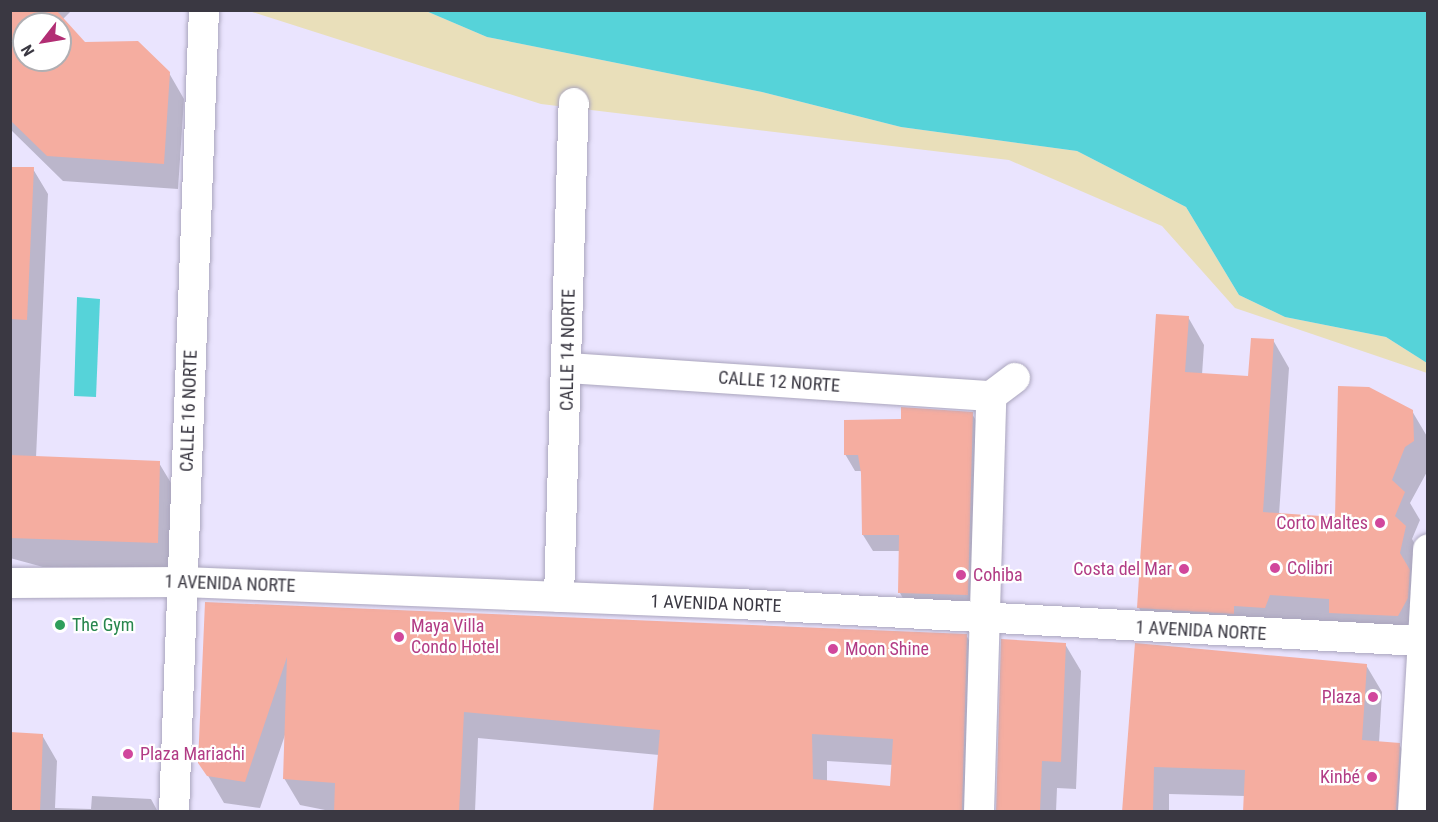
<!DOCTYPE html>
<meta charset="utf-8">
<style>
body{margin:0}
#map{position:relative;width:1438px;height:822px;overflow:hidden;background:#eae4fe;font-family:"Roboto Condensed",sans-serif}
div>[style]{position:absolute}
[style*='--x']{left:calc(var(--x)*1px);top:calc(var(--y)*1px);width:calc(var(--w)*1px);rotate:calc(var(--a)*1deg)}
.sand>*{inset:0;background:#e9dfba}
.water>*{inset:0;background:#56d3d9}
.shadow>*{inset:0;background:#0003}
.building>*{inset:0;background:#f5ada0}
.roads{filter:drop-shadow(0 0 2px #aaa5bd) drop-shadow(0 0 2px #aaa5bd)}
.street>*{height:30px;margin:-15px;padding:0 15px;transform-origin:15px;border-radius:15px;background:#fff}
.dots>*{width:16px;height:16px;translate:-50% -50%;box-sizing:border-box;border:3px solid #fff;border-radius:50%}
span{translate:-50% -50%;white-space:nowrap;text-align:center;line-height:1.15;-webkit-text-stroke:4.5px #fff;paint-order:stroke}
.street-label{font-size:18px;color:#3a3842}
.hotel-label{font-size:18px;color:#b23c85}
.right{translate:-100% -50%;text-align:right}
.left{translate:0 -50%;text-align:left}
.leisure-label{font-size:18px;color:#27864d}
.frame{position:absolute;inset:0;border:12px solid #3a3842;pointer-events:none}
.north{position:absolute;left:12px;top:12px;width:60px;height:60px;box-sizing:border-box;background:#fff;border:2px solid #b0afb3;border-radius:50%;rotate:239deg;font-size:16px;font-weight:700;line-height:24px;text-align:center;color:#3a3842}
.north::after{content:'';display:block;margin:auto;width:21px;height:27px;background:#b22e74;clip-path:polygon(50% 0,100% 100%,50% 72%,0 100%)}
</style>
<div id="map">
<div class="sand">
<i style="clip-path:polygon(249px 11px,426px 11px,487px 37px,762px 92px,901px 127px,1077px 151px,1186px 207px,1239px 295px,1285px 317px,1386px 337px,1427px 363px,1427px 373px,1235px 308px,1162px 226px,1009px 160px,541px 104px)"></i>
</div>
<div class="water">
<i style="clip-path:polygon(426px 11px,1427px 11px,1427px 363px,1386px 337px,1285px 317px,1239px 295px,1186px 207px,1077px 151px,901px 127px,762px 92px,487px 37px)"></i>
<i style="clip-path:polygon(77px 297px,100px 299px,96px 397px,74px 396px)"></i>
</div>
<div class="shadow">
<i style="clip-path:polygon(evenodd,10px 10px,72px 10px,62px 20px,84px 44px,169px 73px,184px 99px,178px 189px,63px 181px,10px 129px,10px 10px,24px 24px,60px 24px,60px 60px,24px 60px,24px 24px)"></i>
<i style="clip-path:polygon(10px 169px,33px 169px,48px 194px,36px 458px,159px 463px,174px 488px,172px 568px,43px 567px,10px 558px)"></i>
<i style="clip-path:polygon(1188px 317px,1204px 345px,1202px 375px,1250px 378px,1273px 340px,1289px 368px,1279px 515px,1336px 518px,1412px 411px,1428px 438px,1428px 470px,1410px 503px,1420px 520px,1412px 539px,1421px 555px,1423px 626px,1154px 635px,1139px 608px)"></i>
<i style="clip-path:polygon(972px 414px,982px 430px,977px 610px,909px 609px,900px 593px,900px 551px,873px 551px,863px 535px,862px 471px,855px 471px,845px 454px,902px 421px)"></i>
<i style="clip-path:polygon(evenodd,206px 604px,966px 635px,982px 662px,977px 812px,654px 812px,659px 755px,478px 738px,475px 812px,335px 812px,300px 805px,284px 778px,285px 735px,260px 808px,224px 803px,200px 762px,206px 604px,827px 761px,893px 765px,892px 787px,827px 781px,827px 761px)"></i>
<i style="clip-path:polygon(1065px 644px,1081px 671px,1076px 789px,1057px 788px,1056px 812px,998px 812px)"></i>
<i style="clip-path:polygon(1136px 644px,1366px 665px,1382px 692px,1379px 743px,1399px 744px,1414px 771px,1413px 812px,1244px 812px,1245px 796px,1169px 794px,1169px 812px,1125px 812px)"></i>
<i style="clip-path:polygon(42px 735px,57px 761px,55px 808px,91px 809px,92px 796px,151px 799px,158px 812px,10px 812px)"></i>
</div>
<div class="building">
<i style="clip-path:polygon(evenodd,10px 10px,56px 10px,85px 42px,138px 41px,170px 72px,164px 164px,47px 156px,10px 120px,10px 10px,24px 24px,60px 24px,60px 60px,24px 60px,24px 24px)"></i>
<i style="clip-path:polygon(10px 167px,34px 167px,27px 320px,10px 319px)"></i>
<i style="clip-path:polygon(1156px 314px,1189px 316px,1185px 372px,1248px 376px,1251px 338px,1274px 339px,1263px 512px,1335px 517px,1338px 386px,1369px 387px,1413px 410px,1414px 441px,1405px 447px,1392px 480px,1405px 492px,1395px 516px,1406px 526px,1400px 553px,1410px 570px,1408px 598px,1398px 616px,1329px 613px,1329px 599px,1270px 595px,1265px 608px,1234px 606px,1234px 614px,1137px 608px)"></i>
<i style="clip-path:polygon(901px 407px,973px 412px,968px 595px,898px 593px,899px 535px,862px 535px,861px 473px,858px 455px,844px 455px,844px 420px,901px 419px)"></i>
<i style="clip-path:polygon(10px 455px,160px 461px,158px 543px,10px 538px)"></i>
<i style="clip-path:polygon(evenodd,205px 602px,967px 634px,962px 812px,653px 812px,660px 730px,464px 712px,459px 812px,334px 812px,335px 783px,283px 779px,287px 657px,245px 782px,207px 776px,198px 763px,205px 602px,812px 734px,893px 739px,890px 786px,813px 779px,812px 734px)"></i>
<i style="clip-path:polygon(1001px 639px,1066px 643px,1061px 762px,1042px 761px,1040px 812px,996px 812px)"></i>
<i style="clip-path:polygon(1135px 643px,1367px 664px,1362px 740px,1400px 743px,1396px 812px,1243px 812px,1245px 770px,1154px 767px,1153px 812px,1122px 812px)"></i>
<i style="clip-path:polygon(10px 732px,43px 734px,40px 812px,10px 812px)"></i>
</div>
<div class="roads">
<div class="street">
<i style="--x:568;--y:368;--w:424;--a:3.8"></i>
<i style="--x:10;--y:583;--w:173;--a:-0.3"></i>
<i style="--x:183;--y:582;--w:556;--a:2.27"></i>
<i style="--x:739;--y:604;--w:683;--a:3.11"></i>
<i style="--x:559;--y:597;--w:494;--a:-88.3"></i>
<i style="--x:174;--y:812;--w:803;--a:-87.86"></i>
<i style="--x:979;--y:812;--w:416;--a:-88.3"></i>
<i style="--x:991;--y:396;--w:30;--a:-37"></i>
<i style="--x:1413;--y:812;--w:263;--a:-86.7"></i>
</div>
</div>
<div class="dots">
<i style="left:1380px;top:523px;background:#d1479c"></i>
<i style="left:1275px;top:568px;background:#d1479c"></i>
<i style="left:1184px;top:569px;background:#d1479c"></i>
<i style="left:961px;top:575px;background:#d1479c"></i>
<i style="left:60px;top:625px;background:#2e9e5b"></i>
<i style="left:399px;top:637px;background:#d1479c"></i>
<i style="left:833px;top:649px;background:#d1479c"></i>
<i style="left:1373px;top:697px;background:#d1479c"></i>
<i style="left:128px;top:754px;background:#d1479c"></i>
<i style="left:1372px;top:777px;background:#d1479c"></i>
</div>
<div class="street-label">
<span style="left:568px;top:350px;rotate:-89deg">CALLE 14 NORTE</span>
<span style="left:779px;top:382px;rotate:4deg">CALLE 12 NORTE</span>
<span style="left:189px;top:411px;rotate:-88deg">CALLE 16 NORTE</span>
<span style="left:230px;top:584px;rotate:2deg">1 AVENIDA NORTE</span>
<span style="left:716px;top:604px;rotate:2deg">1 AVENIDA NORTE</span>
<span style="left:1201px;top:631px;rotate:3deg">1 AVENIDA NORTE</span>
</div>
<div class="hotel-label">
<span class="right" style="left:1368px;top:523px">Corto Maltes</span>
<span class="left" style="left:1287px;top:568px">Colibri</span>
<span class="right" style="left:1172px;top:569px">Costa del Mar</span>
<span class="left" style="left:973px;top:575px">Cohiba</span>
<span class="left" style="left:411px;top:637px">Maya Villa<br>Condo Hotel</span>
<span class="left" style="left:845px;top:649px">Moon Shine</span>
<span class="right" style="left:1361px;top:697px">Plaza</span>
<span class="left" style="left:140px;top:754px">Plaza Mariachi</span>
<span class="right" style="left:1360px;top:777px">Kinbé</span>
</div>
<div class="leisure-label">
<span class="left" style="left:72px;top:625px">The Gym</span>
</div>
<div class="frame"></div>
<div class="north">N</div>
</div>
